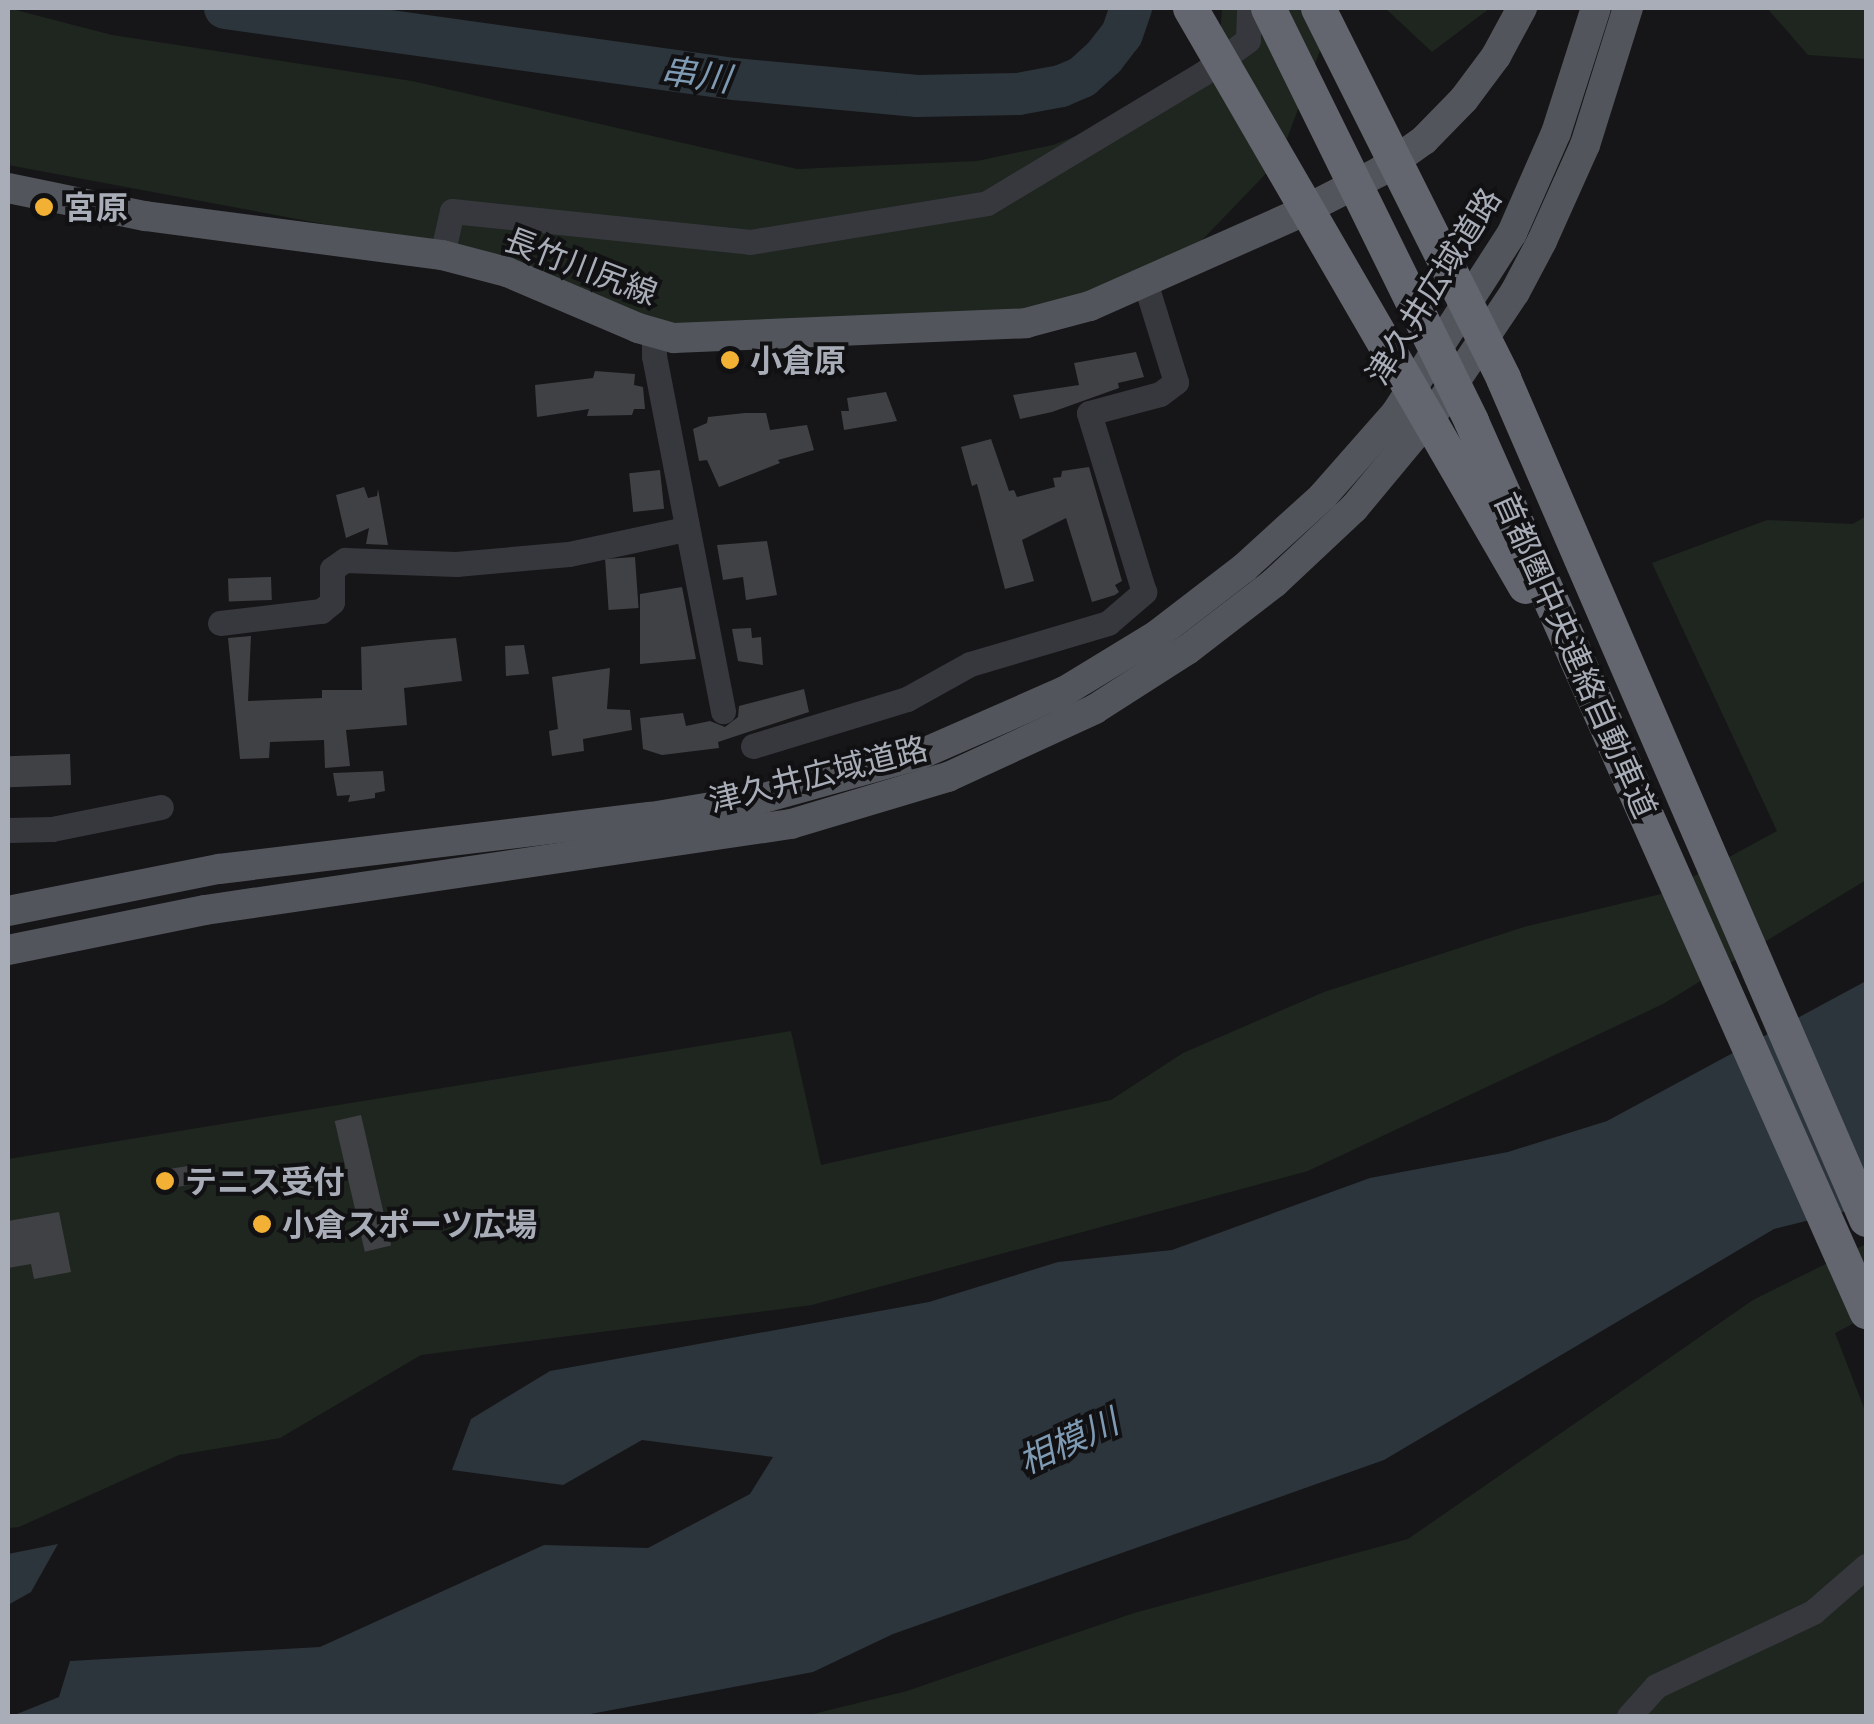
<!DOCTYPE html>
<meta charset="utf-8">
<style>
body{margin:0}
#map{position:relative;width:1874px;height:1724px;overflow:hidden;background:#161618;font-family:Manrope,"Noto Sans JP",sans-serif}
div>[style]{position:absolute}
.green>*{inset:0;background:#1e261f}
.water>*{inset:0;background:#2c353c}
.river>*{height:42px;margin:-21px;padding:0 21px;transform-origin:21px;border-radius:21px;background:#2c353c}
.building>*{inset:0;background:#404145;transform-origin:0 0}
.minor>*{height:25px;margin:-12.5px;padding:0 12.5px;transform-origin:12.5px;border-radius:12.5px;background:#37383d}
.major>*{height:30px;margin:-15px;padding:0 15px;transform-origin:15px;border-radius:15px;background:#53555c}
.highway>*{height:35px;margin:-17.5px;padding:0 17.5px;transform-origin:17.5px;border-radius:17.5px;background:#63666e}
.dots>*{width:28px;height:28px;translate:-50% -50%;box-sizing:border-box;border:5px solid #111113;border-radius:50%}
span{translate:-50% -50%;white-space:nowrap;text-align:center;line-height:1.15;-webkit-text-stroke:8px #111113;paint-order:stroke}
.poi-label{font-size:32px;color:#a8adb8;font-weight:700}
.left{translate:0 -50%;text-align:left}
.street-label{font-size:32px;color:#a8adb8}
.water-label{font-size:35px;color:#7f9bb3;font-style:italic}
.frame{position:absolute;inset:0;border:10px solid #a8adb8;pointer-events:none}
</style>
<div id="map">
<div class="green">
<div style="clip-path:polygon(8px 8px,112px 35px,412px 81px,797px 169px,977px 161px,1053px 145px,1163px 101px,1220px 40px,1222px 8px,1336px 8px,1279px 160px,1180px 263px,1026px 312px,663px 325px,485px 254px,8px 165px)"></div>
<div style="clip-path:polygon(1385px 8px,1490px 8px,1432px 52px)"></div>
<div style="clip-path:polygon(1767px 8px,1866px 8px,1866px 59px,1808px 55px)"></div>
<div style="clip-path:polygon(1866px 516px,1866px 880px,1663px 1004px,1308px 1171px,812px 1305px,421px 1355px,280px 1438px,179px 1455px,19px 1527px,8px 1528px,8px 1159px,791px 1031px,821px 1165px,1111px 1100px,1183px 1053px,1324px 992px,1524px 927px,1661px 894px,1777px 831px,1652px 563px,1767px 520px,1853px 524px)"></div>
<div style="clip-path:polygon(1866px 1244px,1866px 1317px,1835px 1333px,1866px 1413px,1866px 1714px,805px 1716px,907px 1691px,1134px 1613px,1408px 1539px,1753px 1300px)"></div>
</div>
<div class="water">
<div style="clip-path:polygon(1866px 981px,1866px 1206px,1774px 1229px,1384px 1460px,893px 1634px,813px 1672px,580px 1716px,12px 1716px,59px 1697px,70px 1661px,320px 1647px,544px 1545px,648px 1548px,750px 1494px,773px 1457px,642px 1440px,563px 1485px,452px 1470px,471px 1419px,550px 1371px,929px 1302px,1058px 1262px,1172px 1250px,1370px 1178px,1508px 1152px,1607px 1121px)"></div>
<div style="clip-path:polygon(58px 1544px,31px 1592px,8px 1605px,8px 1554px)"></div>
</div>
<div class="river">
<div style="left:225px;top:8px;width:514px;rotate:7.94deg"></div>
<div style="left:734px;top:79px;width:184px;rotate:5.3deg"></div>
<div style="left:917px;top:96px;width:101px;rotate:-1.1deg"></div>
<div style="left:1018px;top:94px;width:44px;rotate:-10.5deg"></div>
<div style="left:1061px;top:86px;width:23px;rotate:-23deg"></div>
<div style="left:1082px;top:77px;width:30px;rotate:-42deg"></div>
<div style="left:1104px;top:57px;width:29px;rotate:-52deg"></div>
<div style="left:1122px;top:34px;width:28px;rotate:-71deg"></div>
</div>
<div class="building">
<div style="clip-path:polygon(1136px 352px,1144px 377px,1118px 383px,1119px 388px,1052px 412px,1020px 419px,1013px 395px,1079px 385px,1074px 363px)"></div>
<div style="clip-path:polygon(595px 371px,635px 374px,634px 385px,643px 387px,645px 409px,634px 409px,632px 415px,587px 416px,589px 409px,537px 417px,535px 385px,593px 378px)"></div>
<div style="clip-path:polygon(886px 392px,897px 421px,844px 430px,841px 411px,849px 411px,847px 398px)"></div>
<div style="clip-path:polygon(745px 413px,766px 413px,770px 430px,807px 425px,814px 450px,778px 460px,780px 463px,719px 487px,707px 460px,699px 461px,693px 429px,707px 423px,708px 417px)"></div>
<div style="clip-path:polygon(991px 439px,1009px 491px,1014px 490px,1017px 497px,1055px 487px,1053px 478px,1061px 477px,1062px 471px,1089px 467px,1122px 581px,1115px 585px,1119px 592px,1115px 595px,1092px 602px,1066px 518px,1022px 540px,1034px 581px,1005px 589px,977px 484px,972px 486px,961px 447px)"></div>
<div style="left:660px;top:470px;width:39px;height:31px;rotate:84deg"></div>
<div style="clip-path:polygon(364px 487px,368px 498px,377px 496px,378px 489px,388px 545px,366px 544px,369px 528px,346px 538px,336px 495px)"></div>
<div style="clip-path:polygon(767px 541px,777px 595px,746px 600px,743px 577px,723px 580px,717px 545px)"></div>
<div style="left:635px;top:557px;width:51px;height:30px;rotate:86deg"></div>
<div style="left:271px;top:577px;width:23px;height:43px;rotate:88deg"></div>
<div style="clip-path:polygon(682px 587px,696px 659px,640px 664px,640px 594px)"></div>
<div style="clip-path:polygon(751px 628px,752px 638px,761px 637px,763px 665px,738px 661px,732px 629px)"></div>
<div style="clip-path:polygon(251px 636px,248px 701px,322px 698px,322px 690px,362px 690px,361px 647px,429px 640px,456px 638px,462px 681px,404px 688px,407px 725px,346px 730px,350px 766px,325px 768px,324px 740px,270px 742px,269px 758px,240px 759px,228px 638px)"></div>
<div style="clip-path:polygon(524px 645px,529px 674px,506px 676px,505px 646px)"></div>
<div style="clip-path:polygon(610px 668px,607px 709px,630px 710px,632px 730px,583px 739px,584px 751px,552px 756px,549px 731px,558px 729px,552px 677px)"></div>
<div style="clip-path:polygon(804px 689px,809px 712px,718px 742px,719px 748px,662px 755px,643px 749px,640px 718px,683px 713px,686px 726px,710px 721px,725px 727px,738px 717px,739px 706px)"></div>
<div style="left:70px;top:754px;width:31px;height:62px;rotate:88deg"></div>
<div style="clip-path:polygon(383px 771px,385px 791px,375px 793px,375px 798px,348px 802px,350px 795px,337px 796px,333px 773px)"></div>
<div style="left:361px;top:1115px;width:134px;height:27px;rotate:77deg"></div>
<div style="left:188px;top:1166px;width:19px;height:31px;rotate:81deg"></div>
<div style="clip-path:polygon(59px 1212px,71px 1272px,34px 1279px,31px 1264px,8px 1268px,8px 1221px)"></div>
</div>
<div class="minor">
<div style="left:442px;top:255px;width:45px;rotate:-77.2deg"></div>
<div style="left:452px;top:211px;width:300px;rotate:5.9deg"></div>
<div style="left:750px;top:242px;width:240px;rotate:-9.3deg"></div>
<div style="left:987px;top:203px;width:251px;rotate:-31deg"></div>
<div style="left:1202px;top:74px;width:57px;rotate:-36.5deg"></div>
<div style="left:1248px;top:40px;width:32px;rotate:-88deg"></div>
<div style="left:654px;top:333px;width:23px;rotate:90deg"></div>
<div style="left:654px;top:356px;width:362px;rotate:79deg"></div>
<div style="left:220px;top:623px;width:102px;rotate:-6.8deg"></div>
<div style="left:321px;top:611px;width:14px;rotate:-39deg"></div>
<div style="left:332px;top:602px;width:33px;rotate:-90deg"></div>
<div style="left:332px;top:569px;width:16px;rotate:-35deg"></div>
<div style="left:345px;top:560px;width:111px;rotate:2.1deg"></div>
<div style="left:456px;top:564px;width:113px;rotate:-5.1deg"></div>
<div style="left:569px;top:554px;width:120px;rotate:-12.1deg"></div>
<div style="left:753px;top:746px;width:161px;rotate:-17deg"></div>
<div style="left:907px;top:699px;width:72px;rotate:-29.1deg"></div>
<div style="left:970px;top:664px;width:144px;rotate:-16.5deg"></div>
<div style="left:1108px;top:623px;width:48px;rotate:-40.7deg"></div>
<div style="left:1144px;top:592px;width:187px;rotate:-107.1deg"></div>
<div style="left:1089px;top:413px;width:73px;rotate:-15deg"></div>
<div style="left:1160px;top:394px;width:20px;rotate:-37deg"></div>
<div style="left:1176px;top:382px;width:105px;rotate:-107.2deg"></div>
<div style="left:8px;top:830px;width:44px;rotate:-1.3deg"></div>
<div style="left:52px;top:829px;width:111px;rotate:-11.4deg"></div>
<div style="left:1629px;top:1716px;width:40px;rotate:-48deg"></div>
<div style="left:1656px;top:1686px;width:174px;rotate:-25.2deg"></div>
<div style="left:1813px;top:1612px;width:70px;rotate:-41deg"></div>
</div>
<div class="major">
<div style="left:8px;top:188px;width:140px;rotate:11.6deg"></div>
<div style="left:145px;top:216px;width:300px;rotate:7.5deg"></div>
<div style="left:442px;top:255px;width:67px;rotate:14.7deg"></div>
<div style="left:507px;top:272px;width:142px;rotate:23.1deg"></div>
<div style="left:638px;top:328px;width:37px;rotate:16deg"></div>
<div style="left:674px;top:338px;width:352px;rotate:-2.4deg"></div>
<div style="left:1026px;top:323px;width:66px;rotate:-14.9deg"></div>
<div style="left:1090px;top:306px;width:222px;rotate:-23.9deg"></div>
<div style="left:1293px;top:216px;width:97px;rotate:-27.1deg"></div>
<div style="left:1379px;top:172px;width:55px;rotate:-35.4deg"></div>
<div style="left:1424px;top:140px;width:57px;rotate:-45.7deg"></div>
<div style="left:1464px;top:99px;width:54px;rotate:-53.3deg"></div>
<div style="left:1496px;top:56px;width:55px;rotate:-61.6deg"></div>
<div style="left:8px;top:911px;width:215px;rotate:-11.3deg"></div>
<div style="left:219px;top:869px;width:435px;rotate:-6.9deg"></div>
<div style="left:651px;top:817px;width:110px;rotate:-9.4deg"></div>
<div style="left:760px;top:799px;width:165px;rotate:-15.5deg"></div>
<div style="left:919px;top:755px;width:159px;rotate:-23.7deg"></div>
<div style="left:1065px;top:691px;width:108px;rotate:-31.3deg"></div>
<div style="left:1157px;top:635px;width:110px;rotate:-37.6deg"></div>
<div style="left:1244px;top:568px;width:107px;rotate:-42.3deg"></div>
<div style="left:1323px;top:496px;width:111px;rotate:-48.7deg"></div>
<div style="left:1396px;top:413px;width:214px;rotate:-57.2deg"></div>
<div style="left:1512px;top:233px;width:109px;rotate:-66.3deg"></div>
<div style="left:1556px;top:133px;width:131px;rotate:-72.3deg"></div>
<div style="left:8px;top:950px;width:201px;rotate:-11.5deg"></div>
<div style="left:205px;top:910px;width:592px;rotate:-8.35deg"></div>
<div style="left:791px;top:824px;width:164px;rotate:-16.7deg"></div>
<div style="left:948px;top:777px;width:162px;rotate:-24.8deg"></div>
<div style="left:1095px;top:709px;width:109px;rotate:-32.7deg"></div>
<div style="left:1187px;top:650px;width:110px;rotate:-37.6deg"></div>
<div style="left:1274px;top:583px;width:110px;rotate:-43.2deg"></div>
<div style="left:1354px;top:508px;width:131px;rotate:-50.3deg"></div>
<div style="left:1438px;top:407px;width:138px;rotate:-56.2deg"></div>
<div style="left:1515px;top:292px;width:58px;rotate:-62.1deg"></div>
<div style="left:1542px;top:241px;width:105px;rotate:-65.9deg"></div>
<div style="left:1585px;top:145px;width:144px;rotate:-72.6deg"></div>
</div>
<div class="highway">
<div style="left:1190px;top:8px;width:668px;rotate:59.9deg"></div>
<div style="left:1268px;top:8px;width:460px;rotate:63.8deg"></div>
<div style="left:1471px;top:421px;width:974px;rotate:66.07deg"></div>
<div style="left:1318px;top:8px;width:414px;rotate:63.4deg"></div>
<div style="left:1503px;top:378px;width:916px;rotate:66.65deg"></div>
</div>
<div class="dots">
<div style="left:44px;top:207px;background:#f2b134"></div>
<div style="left:730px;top:360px;background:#f2b134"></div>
<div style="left:165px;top:1181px;background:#f2b134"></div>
<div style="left:262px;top:1224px;background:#f2b134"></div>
</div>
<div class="poi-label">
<span class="left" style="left:64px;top:207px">宮原</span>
<span class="left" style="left:750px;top:360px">小倉原</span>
<span class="left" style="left:185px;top:1181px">テニス受付</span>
<span class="left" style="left:282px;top:1224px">小倉スポーツ広場</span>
</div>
<div class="street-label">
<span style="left:581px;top:266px;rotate:21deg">長竹川尻線</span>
<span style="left:1433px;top:286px;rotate:-58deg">津久井広域道路</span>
<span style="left:1576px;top:655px;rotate:66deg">首都圏中央連絡自動車道</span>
<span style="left:818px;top:774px;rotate:-14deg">津久井広域道路</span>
</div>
<div class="water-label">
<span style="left:696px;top:74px;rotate:8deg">串川</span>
<span style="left:1068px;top:1441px;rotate:-25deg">相模川</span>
</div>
<div class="frame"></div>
</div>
